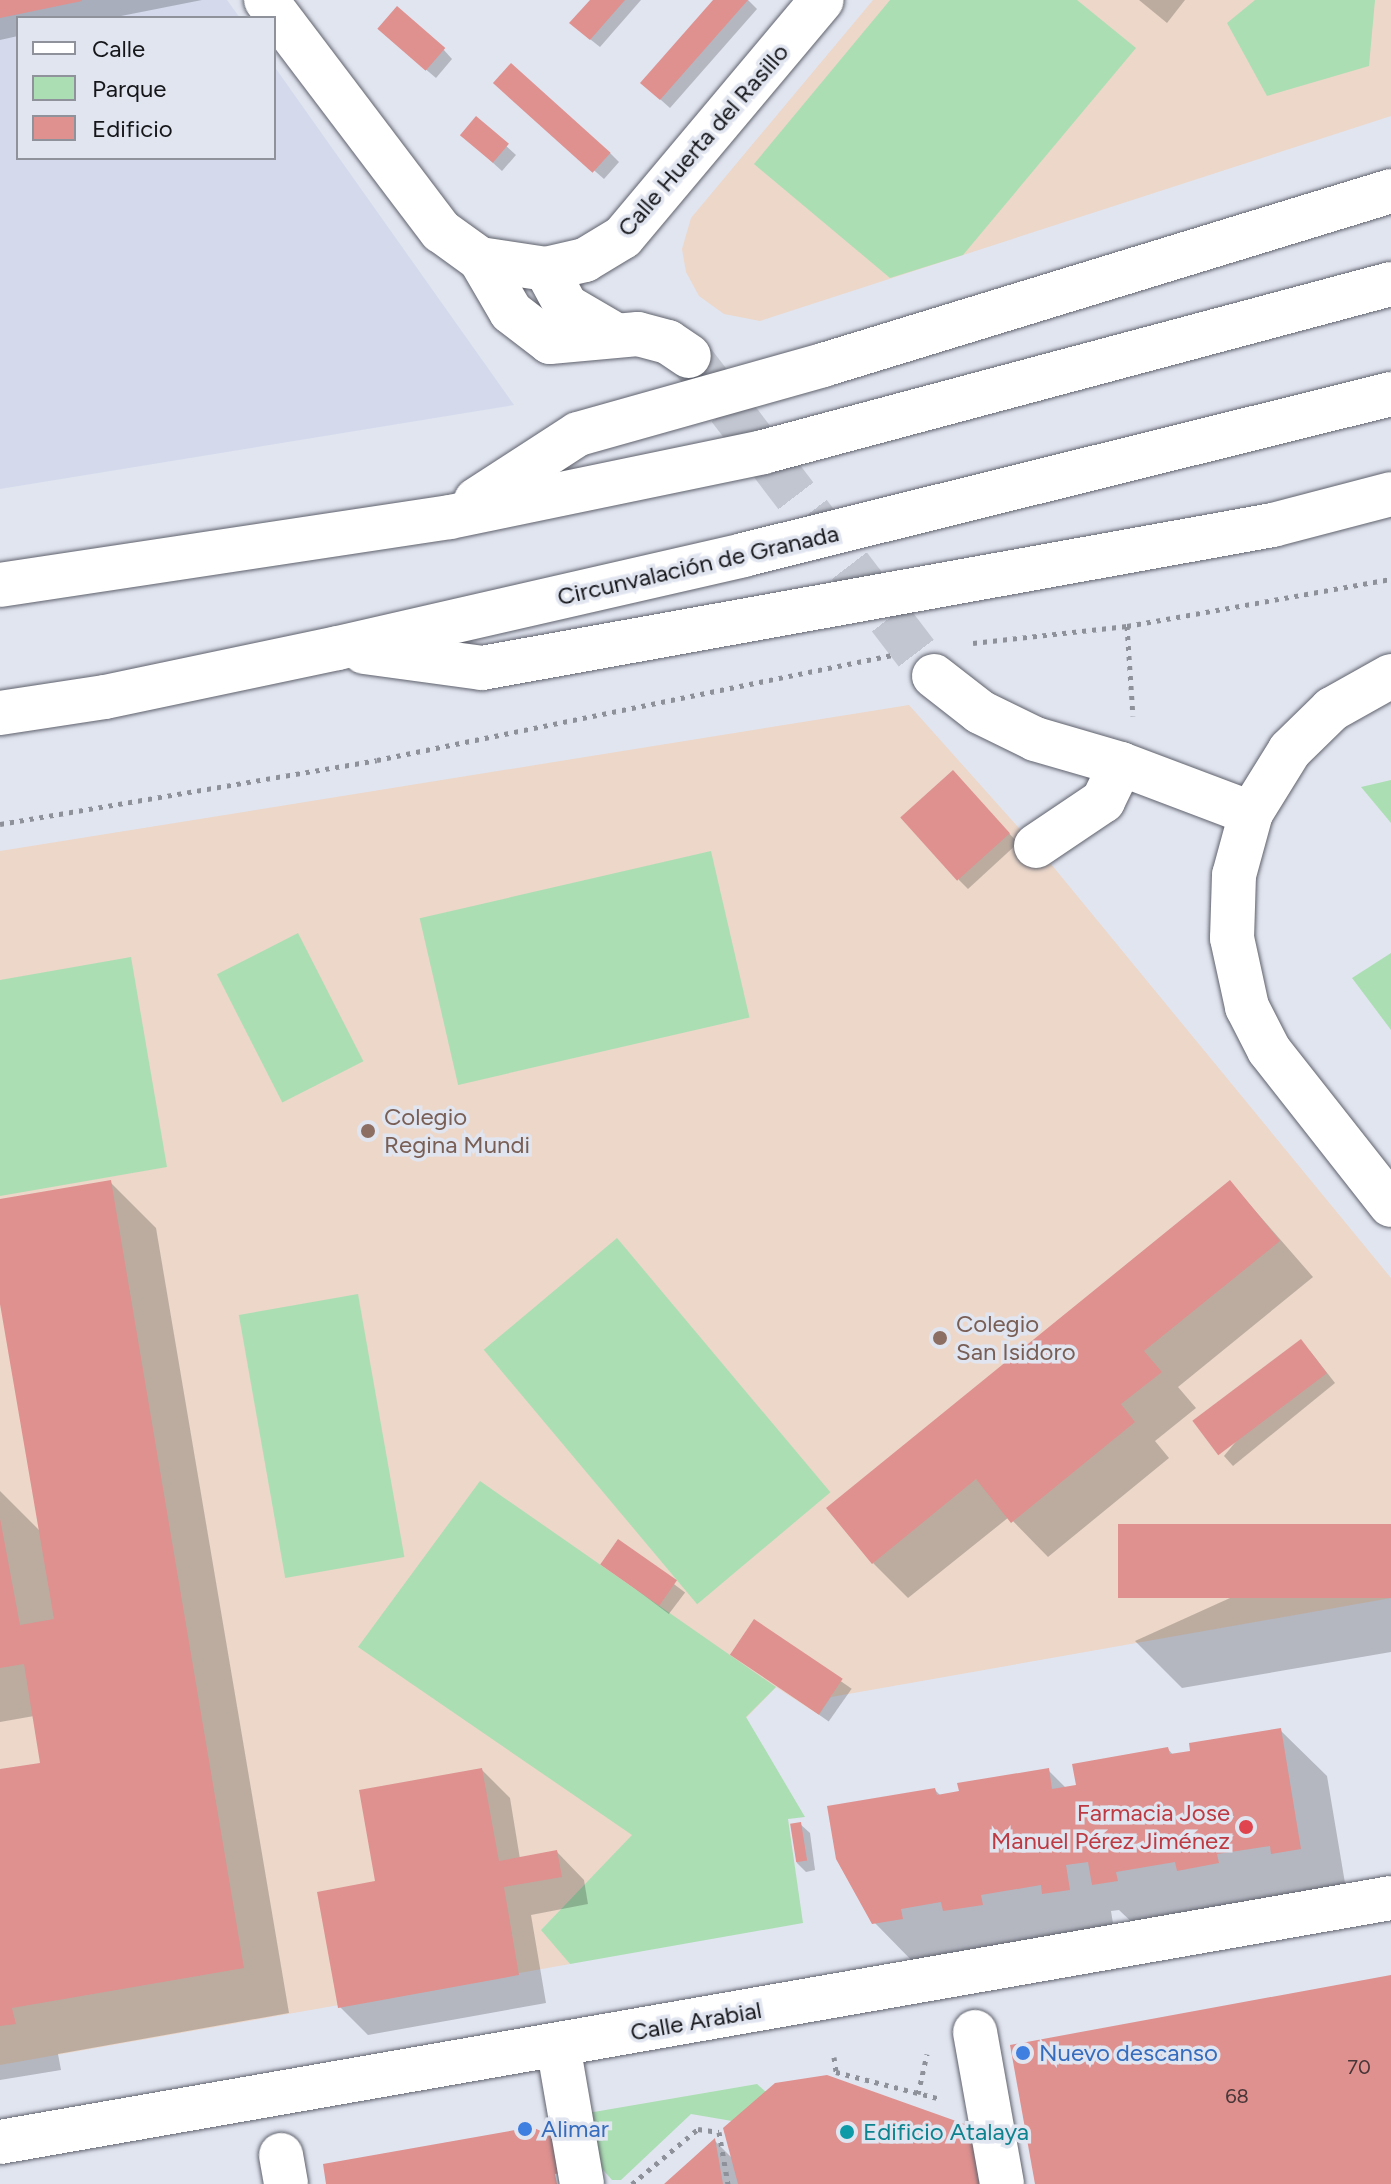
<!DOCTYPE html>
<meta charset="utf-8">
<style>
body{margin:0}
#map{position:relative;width:1391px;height:2184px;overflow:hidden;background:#e1e5f0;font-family:Figtree,sans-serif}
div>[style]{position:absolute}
.built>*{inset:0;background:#d4daec}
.education>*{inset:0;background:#ecd7c9}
.green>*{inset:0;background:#acdeb3;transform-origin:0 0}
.shadow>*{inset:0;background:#0003;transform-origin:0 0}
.building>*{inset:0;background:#de918f;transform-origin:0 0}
.minor-tunnel>*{height:44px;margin-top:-22px;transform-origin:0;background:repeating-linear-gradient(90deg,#c2c6d0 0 44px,transparent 0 66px)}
.path>*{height:5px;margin-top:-2.5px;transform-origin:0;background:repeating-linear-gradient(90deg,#8e9199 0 4px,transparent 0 10px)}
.roads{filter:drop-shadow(0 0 2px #5f626c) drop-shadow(0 0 2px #5f626c)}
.minor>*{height:44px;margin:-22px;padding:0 22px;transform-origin:22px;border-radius:22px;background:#fff}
.major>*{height:44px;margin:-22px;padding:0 22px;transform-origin:22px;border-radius:22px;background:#fff}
.highway>*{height:44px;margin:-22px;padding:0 22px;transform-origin:22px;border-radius:22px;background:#fff}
.dots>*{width:22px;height:22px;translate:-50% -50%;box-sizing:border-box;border:4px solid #e1e5f0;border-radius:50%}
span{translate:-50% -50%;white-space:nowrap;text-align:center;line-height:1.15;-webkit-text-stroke:7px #e1e5f0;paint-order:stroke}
.number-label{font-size:20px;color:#473537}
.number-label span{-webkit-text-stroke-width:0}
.street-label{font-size:24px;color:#15161a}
.education-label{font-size:24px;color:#785e54}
.left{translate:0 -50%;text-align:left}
.health-label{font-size:24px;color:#be3a42}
.right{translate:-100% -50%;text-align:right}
.shop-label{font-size:24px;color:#366cbe}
.culture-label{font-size:24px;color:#0d838f}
.legend{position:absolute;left:16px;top:16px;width:260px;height:144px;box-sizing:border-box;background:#e1e5f0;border:2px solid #8f929a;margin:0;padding:10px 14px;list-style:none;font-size:24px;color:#15161a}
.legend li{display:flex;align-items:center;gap:16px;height:40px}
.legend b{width:40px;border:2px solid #8f929a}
</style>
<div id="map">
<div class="built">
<div style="clip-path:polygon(0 0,227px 0,240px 18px,18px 18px,18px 158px,274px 158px,274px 66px,514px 405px,0 489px)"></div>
</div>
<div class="education">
<div style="clip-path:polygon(873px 0,1391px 0,1391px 116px,760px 321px,724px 314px,699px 296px,686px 272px,682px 249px,691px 218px)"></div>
<div style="clip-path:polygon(909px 705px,1051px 864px,1391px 1278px,1391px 1598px,831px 1697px,819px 1715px,776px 1687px,542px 1929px,570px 1964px,0 2065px,0 851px)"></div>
</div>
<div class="green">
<div style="clip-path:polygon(890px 0,1077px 0,1136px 48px,963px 255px,890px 278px,754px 164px)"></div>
<div style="clip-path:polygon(1255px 0,1375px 0,1369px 66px,1267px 96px,1227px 23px)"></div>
<div style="clip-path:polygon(1391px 780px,1391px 823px,1361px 787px)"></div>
<div style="left:711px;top:851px;width:171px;height:299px;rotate:77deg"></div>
<div style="left:298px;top:933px;width:144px;height:91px;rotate:63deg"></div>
<div style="clip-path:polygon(1391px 953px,1391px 1030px,1352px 978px)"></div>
<div style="clip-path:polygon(131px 957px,167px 1167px,0 1196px,0 980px)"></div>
<div style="left:617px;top:1238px;width:332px;height:174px;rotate:50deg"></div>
<div style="left:358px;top:1294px;width:267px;height:121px;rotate:80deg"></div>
<div style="clip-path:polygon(480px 1481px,776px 1687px,746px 1717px,805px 1817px,788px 1819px,803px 1923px,570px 1964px,541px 1930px,632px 1835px,358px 1647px)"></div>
<div style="clip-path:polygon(757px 2084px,766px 2092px,732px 2121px,691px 2114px,621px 2180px,612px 2180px,590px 2155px,582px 2114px)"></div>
</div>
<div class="shadow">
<div style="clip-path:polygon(0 0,202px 0,111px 18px,18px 18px,18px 36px,0 40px)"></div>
<div style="clip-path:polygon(592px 0,641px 0,600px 47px,581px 32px)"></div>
<div style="clip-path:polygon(716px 0,748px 0,757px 9px,670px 108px,652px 92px)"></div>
<div style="clip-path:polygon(1139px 0,1185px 0,1167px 23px)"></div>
<div style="clip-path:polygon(389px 38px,443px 49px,452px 59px,436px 78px)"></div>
<div style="clip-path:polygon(505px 92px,610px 153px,619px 162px,604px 179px)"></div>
<div style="clip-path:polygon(476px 119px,516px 155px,502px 171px,472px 144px)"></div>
<div style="clip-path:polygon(962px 782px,1018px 843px,968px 889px,959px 880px)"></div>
<div style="clip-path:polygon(110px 1182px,156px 1228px,289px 2013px,58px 2054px,61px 2070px,0 2080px,0 1771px,43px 1764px,34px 1716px,0 1722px,0 1491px,41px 1532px,0 1292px,0 1201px)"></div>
<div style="clip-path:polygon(1230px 1182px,1313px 1277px,1178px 1387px,1196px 1408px,1155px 1441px,1169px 1458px,1048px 1557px,1009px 1517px,908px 1598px,873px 1563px)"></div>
<div style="clip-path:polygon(1310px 1351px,1335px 1383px,1233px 1466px,1224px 1456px)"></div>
<div style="clip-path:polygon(1391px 1525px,1391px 1652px,1182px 1688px,1135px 1641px)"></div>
<div style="left:618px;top:1542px;width:84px;height:27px;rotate:37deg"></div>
<div style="left:755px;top:1621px;width:118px;height:40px;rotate:35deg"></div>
<div style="clip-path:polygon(1280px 1730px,1327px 1776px,1347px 1895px,1140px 1930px,1119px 1910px,1111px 1911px,1115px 1936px,920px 1969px,874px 1922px,935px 1790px,941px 1796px,1048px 1770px,1067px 1789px,1168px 1749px,1174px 1756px)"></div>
<div style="clip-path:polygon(482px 1770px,510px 1798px,520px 1859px,557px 1852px,584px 1880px,588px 1904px,531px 1915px,546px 2003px,368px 2035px,340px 2007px,378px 1882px)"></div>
<div style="clip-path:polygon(800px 1824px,810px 1833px,815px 1870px,806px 1872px,797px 1863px)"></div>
<div style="clip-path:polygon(968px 2128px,1024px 2184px,666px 2184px,715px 2141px,736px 2162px)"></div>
</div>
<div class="building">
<div style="clip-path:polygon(0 0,82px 0,82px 1px,0 18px)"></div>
<div style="clip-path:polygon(590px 0,625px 0,590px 40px,569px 23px)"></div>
<div style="clip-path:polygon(713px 0,748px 0,660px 100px,640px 83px)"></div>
<div style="left:397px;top:6px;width:64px;height:30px;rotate:41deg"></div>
<div style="left:511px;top:63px;width:134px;height:27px;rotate:42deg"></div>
<div style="left:476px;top:116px;width:43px;height:25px;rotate:40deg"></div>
<div style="left:953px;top:770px;width:85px;height:71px;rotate:48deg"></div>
<div style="clip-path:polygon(111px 1180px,244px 1968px,12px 2008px,16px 2024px,0 2026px,0 1769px,40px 1763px,24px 1664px,0 1668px,0 1518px,20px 1625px,54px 1619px,0 1304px,0 1199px)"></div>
<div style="clip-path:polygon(1230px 1180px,1280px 1241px,1144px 1351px,1162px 1372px,1121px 1404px,1135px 1422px,1011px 1523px,976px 1479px,872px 1564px,826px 1508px)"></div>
<div style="left:1301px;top:1339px;width:43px;height:136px;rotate:53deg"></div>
<div style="left:1391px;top:1524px;width:74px;height:273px;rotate:90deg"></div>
<div style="left:618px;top:1539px;width:72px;height:31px;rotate:35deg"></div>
<div style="left:754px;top:1619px;width:107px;height:43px;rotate:34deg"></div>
<div style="clip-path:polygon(1281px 1728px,1301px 1849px,1271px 1854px,1270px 1846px,1217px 1854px,1219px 1863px,1177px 1871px,1175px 1862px,1116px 1872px,1118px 1881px,1092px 1885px,1088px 1862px,1066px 1865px,1070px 1890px,1042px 1894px,1041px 1885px,981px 1895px,983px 1905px,943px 1911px,941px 1902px,901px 1909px,903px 1919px,872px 1924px,836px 1859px,827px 1806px,935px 1788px,937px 1795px,959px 1791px,957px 1783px,1049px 1768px,1052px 1789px,1076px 1785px,1072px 1764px,1168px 1747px,1170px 1754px,1190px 1751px,1189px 1743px)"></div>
<div style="clip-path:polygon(482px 1768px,499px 1861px,557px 1850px,562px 1877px,504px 1887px,519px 1975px,338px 2008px,317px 1892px,375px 1881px,359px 1790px)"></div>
<div style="left:801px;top:1822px;width:39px;height:11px;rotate:81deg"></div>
<div style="clip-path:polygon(1391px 1975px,1391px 2184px,1035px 2184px,1010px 2045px)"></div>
<div style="clip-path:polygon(827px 2075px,970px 2126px,979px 2184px,738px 2184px,723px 2128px,775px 2083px)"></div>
<div style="clip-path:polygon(532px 2127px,556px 2138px,563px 2173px,555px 2174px,557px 2184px,326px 2184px,323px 2164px)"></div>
<div style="clip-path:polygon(715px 2138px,723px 2184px,664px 2184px,693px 2158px)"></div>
</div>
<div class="minor-tunnel">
<div style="left:689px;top:356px;width:403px;rotate:52.6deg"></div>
</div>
<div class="path">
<div style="left:1127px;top:626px;width:90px;rotate:86.2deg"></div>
<div style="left:973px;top:643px;width:155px;rotate:-6.3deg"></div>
<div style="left:1127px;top:626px;width:268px;rotate:-10.1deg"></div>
<div style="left:0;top:824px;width:382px;rotate:-9.6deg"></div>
<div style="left:377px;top:760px;width:526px;rotate:-11.52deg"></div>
<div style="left:834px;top:2057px;width:15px;rotate:82deg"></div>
<div style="left:836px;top:2072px;width:108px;rotate:14.4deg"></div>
<div style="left:918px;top:2094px;width:41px;rotate:-77.3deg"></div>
<div style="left:632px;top:2184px;width:86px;rotate:-39.8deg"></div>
<div style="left:698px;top:2129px;width:21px;rotate:8deg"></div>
<div style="left:719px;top:2132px;width:53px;rotate:80.2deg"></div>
</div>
<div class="roads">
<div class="minor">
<div style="left:266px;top:0;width:290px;rotate:52.9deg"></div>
<div style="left:441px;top:231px;width:48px;rotate:35.7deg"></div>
<div style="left:480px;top:259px;width:67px;rotate:8.6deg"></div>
<div style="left:546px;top:269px;width:40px;rotate:-13deg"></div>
<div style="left:585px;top:260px;width:44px;rotate:-31.2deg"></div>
<div style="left:623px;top:237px;width:309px;rotate:-50deg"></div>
<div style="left:480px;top:259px;width:61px;rotate:59.7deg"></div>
<div style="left:511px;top:312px;width:49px;rotate:37.6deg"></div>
<div style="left:550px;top:342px;width:88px;rotate:-5.2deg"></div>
<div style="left:638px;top:334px;width:31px;rotate:15deg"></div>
<div style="left:668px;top:342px;width:25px;rotate:34deg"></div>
<div style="left:546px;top:269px;width:42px;rotate:61.6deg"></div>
<div style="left:566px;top:306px;width:56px;rotate:30.3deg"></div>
<div style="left:934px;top:676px;width:58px;rotate:38deg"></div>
<div style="left:980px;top:712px;width:61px;rotate:26.1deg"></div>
<div style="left:1035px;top:739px;width:90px;rotate:16.2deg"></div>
<div style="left:1121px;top:764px;width:139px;rotate:20.7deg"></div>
<div style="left:1036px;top:846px;width:81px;rotate:-33.9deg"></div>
<div style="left:1103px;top:801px;width:41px;rotate:-64.1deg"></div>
<div style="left:975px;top:2032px;width:154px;rotate:79.9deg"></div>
<div style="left:558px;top:2045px;width:141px;rotate:80.2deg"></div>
<div style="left:281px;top:2155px;width:29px;rotate:80deg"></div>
</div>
<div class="major">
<div style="left:1391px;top:676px;width:68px;rotate:150.8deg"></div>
<div style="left:1332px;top:709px;width:59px;rotate:135.7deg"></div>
<div style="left:1290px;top:750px;width:74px;rotate:121.8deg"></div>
<div style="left:1251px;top:813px;width:64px;rotate:105.3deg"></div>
<div style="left:1234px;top:875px;width:63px;rotate:91.8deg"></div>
<div style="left:1232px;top:938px;width:71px;rotate:77.7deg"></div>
<div style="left:1247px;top:1007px;width:48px;rotate:62.9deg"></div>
<div style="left:1269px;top:1050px;width:197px;rotate:51.8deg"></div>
<div style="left:0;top:2142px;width:1412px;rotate:-9.95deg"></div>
</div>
<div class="highway">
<div style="left:476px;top:500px;width:121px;rotate:-32.9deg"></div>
<div style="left:578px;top:434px;width:255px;rotate:-15.7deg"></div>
<div style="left:823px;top:365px;width:594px;rotate:-17.03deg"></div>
<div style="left:0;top:585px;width:455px;rotate:-8.6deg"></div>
<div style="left:450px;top:517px;width:320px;rotate:-11.7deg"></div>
<div style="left:763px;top:452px;width:650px;rotate:-14.98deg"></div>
<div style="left:364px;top:652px;width:119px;rotate:7.7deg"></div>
<div style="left:482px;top:668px;width:804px;rotate:-10.25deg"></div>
<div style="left:1273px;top:525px;width:122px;rotate:-14.7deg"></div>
<div style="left:0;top:713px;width:106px;rotate:-8.7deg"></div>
<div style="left:105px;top:697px;width:238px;rotate:-11.9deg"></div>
<div style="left:338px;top:648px;width:416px;rotate:-12.9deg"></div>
<div style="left:743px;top:555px;width:668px;rotate:-13.95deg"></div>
</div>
</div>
<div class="dots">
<div style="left:368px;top:1131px;background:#8d6e63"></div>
<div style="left:940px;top:1338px;background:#8d6e63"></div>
<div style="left:1246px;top:1827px;background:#e0444e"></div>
<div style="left:1023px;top:2053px;background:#3f7fe0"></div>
<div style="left:525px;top:2129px;background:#3f7fe0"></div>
<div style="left:847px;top:2132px;background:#0f9aa8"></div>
</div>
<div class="number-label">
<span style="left:1359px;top:2067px">70</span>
<span style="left:1237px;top:2096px">68</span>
</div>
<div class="street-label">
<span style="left:703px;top:140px;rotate:-49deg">Calle Huerta del Rasillo</span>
<span style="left:698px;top:565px;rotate:-13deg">Circunvalación de Granada</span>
<span style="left:696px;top:2021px;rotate:-10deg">Calle Arabial</span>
</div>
<div class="education-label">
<span class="left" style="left:384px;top:1131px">Colegio<br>Regina Mundi</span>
<span class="left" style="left:956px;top:1338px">Colegio<br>San Isidoro</span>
</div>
<div class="health-label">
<span class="right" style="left:1230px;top:1827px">Farmacia Jose<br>Manuel Pérez Jiménez</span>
</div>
<div class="shop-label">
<span class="left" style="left:1039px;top:2053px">Nuevo descanso</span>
<span class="left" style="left:541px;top:2129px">Alimar</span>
</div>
<div class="culture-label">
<span class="left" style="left:863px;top:2132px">Edificio Atalaya</span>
</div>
<ul class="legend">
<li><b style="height:10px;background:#fff"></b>Calle</li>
<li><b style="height:22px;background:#acdeb3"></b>Parque</li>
<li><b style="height:22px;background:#de918f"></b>Edificio</li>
</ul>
</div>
